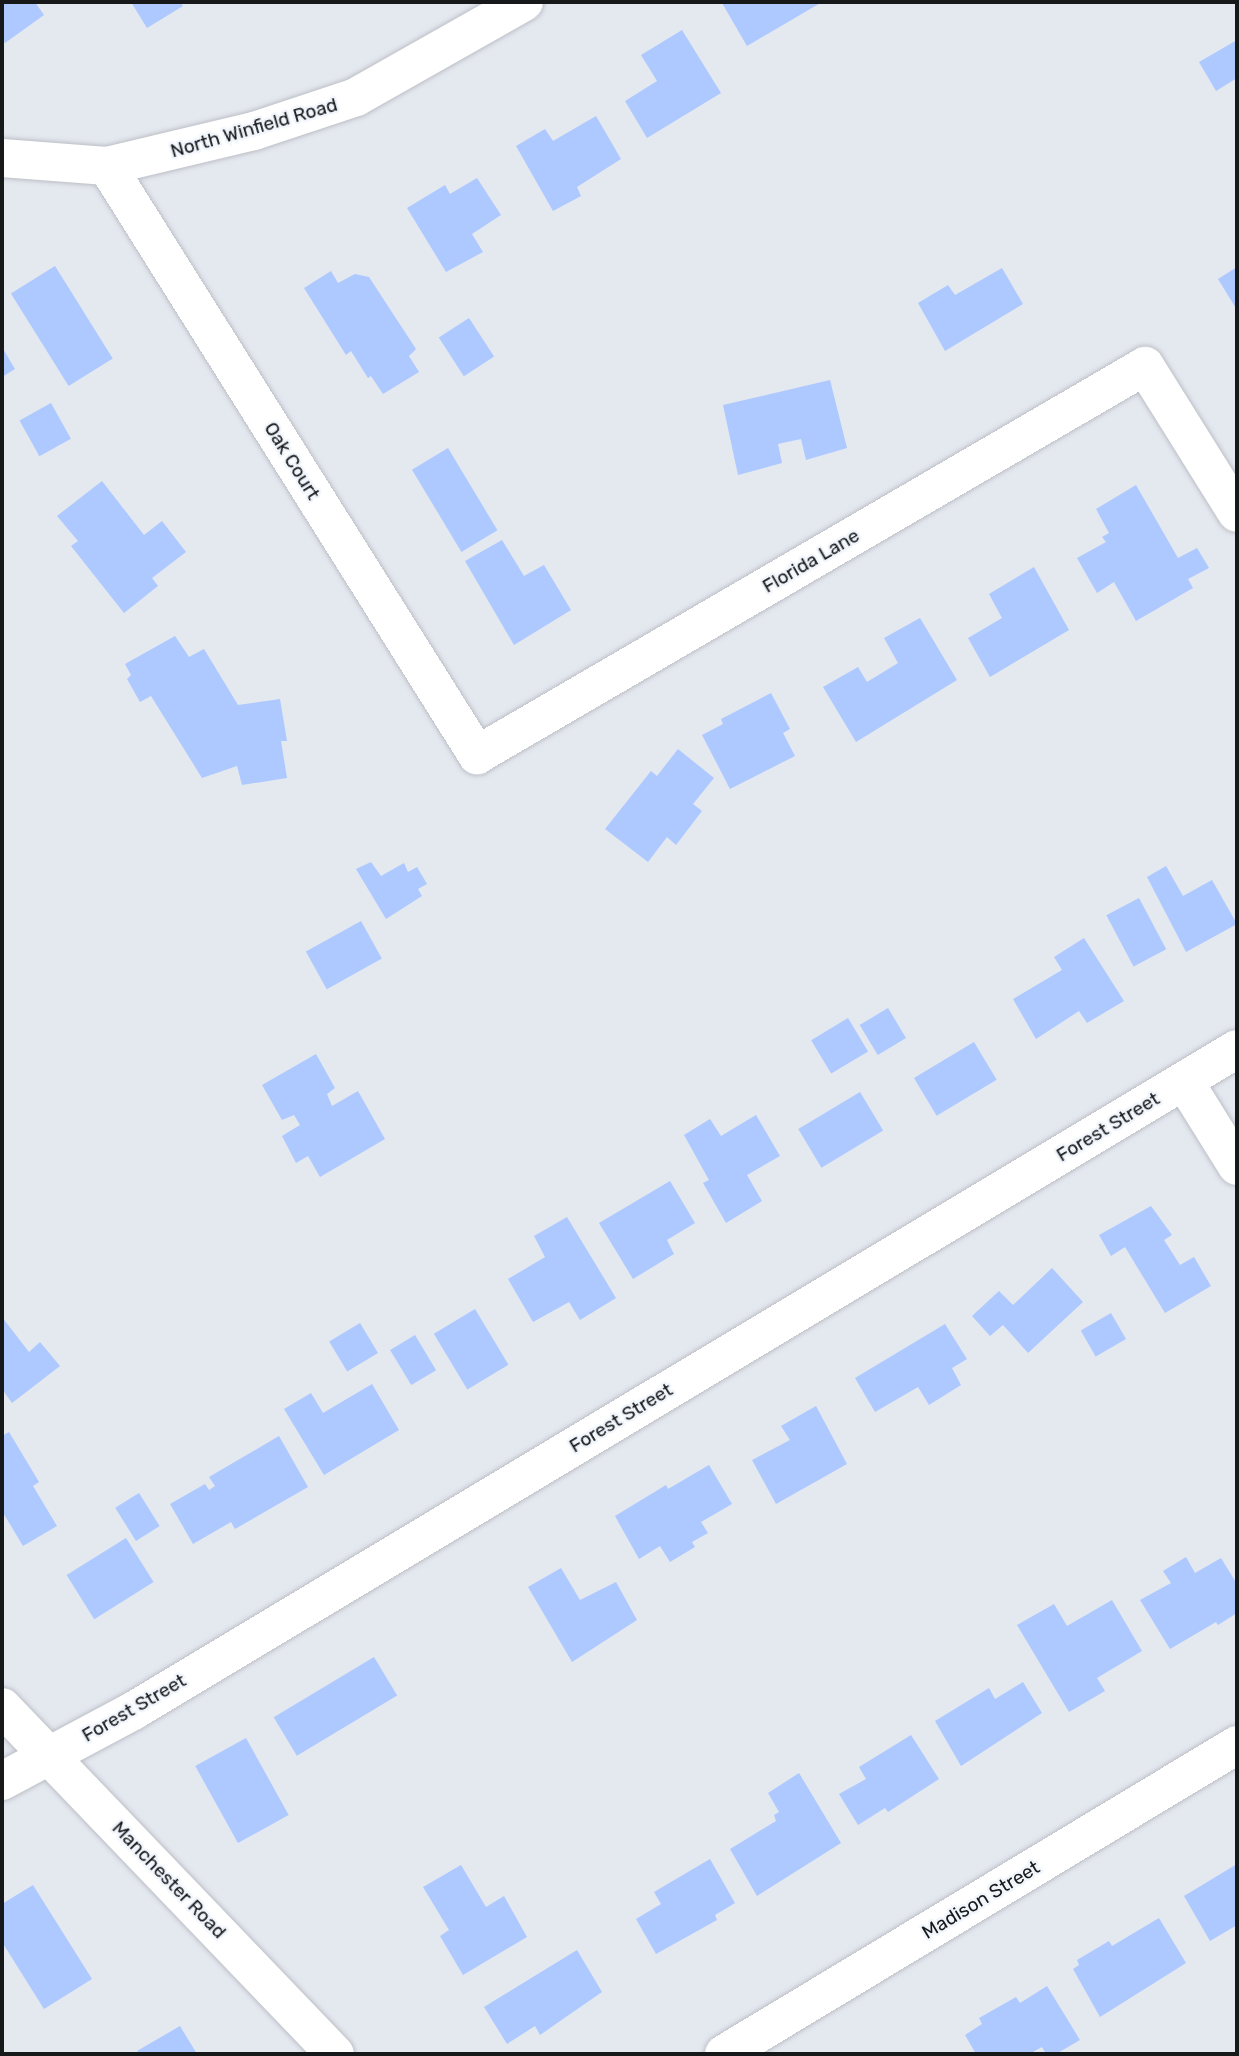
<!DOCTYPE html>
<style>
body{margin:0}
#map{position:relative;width:1239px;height:2056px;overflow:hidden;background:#e4e8ef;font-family:Rubik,sans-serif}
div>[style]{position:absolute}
.building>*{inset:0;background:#adc9ff;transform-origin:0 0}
.roads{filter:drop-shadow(0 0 2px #bcbfc6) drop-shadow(0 0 2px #bcbfc6)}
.minor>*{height:38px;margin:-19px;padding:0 19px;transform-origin:19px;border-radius:19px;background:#fff}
.tertiary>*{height:38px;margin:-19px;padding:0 19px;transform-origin:19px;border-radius:19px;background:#fff}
span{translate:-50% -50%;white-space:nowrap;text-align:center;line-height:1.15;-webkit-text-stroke:5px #f1f5fc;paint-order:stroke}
.street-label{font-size:19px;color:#16181a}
.frame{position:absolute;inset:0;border:4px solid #16181a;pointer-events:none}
</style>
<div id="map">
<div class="building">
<div style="clip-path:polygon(2px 2px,35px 2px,44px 15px,5px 43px,2px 38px)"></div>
<div style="clip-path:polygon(131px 2px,180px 2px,183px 6px,147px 28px)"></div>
<div style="clip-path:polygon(725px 2px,822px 2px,747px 46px,722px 3px)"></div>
<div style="clip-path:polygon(682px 30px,721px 93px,647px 138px,625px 101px,657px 81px,641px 55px)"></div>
<div style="clip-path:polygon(1237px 40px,1237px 78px,1216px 91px,1199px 62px)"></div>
<div style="clip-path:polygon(596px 116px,621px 159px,577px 187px,581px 196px,553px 211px,516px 146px,545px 129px,553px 141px)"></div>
<div style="clip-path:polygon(477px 178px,501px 215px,472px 234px,483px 252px,446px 272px,407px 208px,445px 185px,450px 194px)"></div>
<div style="left:55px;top:266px;width:109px;height:52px;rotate:58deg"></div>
<div style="clip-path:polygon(1237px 267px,1237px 310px,1218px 279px)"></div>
<div style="clip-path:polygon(1002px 268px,1023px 304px,945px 351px,918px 303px,948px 285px,955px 295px)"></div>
<div style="clip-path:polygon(331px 271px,338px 283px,355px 274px,369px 277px,416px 349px,409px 356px,419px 372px,383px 394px,371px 376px,368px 378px,351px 351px,346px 355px,304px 288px)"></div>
<div style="left:469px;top:318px;width:46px;height:36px;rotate:57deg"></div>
<div style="clip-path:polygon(2px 347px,15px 369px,2px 377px)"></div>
<div style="clip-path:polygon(830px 380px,847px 448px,806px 460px,801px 439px,778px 444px,782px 463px,738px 475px,723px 405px)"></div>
<div style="left:51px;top:403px;width:41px;height:36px;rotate:61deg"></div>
<div style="left:448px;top:448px;width:96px;height:42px;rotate:59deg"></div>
<div style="clip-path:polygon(102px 481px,144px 535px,162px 521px,186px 552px,152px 578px,158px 586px,124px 613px,71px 546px,78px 541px,57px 516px)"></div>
<div style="clip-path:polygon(1136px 485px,1178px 558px,1197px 548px,1209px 568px,1188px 579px,1193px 588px,1136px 621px,1114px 582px,1097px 593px,1077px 558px,1106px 542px,1102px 537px,1109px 533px,1096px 509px)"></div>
<div style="clip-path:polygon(502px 540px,524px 576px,544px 565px,571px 610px,514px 645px,465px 561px)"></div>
<div style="clip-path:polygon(1034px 567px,1069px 630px,990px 677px,968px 638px,1002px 618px,989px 594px)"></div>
<div style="clip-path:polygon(920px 618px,957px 680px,856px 742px,823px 687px,858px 667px,867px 682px,898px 663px,884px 638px)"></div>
<div style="clip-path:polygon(175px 636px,189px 657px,204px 649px,238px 705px,280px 699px,287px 741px,281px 741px,287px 778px,242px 785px,237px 766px,202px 778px,151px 696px,140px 702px,127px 679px,131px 675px,125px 664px)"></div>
<div style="clip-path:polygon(771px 693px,790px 729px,783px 733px,795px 756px,730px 789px,702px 735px,723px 724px,721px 719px)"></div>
<div style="clip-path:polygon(678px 749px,714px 778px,693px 804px,702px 811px,676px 845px,667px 837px,648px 862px,605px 829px,651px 771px,657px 776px)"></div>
<div style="clip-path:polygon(371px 862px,381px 876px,404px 863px,408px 872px,417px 867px,427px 884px,418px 889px,422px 896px,386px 919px,356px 869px)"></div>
<div style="clip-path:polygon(1166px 866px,1183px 896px,1212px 880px,1237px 924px,1186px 952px,1147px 877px)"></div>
<div style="left:1139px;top:898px;width:58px;height:37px;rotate:62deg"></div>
<div style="left:361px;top:921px;width:43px;height:63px;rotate:61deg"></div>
<div style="clip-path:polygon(1084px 938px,1124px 1001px,1087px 1023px,1079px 1011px,1036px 1039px,1013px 999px,1062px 970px,1054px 957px)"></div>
<div style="left:888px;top:1008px;width:35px;height:33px;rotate:59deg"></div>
<div style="left:848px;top:1018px;width:39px;height:43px;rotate:59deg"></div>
<div style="left:974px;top:1042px;width:44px;height:70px;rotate:59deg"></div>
<div style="clip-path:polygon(316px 1054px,335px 1088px,327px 1094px,332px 1106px,358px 1091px,385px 1139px,320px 1177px,308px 1156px,296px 1163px,282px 1136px,300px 1125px,294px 1115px,282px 1120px,262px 1085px)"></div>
<div style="left:860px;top:1092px;width:45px;height:72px;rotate:59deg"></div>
<div style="clip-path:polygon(756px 1115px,780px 1156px,747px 1175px,762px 1201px,726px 1223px,703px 1183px,709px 1180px,684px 1135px,710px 1119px,721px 1136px)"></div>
<div style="clip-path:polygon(670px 1181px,695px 1223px,667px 1240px,674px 1254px,633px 1279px,599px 1223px)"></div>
<div style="clip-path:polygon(1151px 1206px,1172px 1235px,1164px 1240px,1180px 1265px,1194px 1257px,1211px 1286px,1165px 1313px,1125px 1247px,1111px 1256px,1099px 1235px)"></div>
<div style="clip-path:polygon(567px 1217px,616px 1298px,580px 1320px,569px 1302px,533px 1322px,508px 1279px,545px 1257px,534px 1236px)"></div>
<div style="clip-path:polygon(1052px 1268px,1083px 1302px,1028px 1353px,1003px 1325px,990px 1336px,972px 1316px,999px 1291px,1013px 1305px)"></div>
<div style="left:475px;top:1309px;width:65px;height:48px;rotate:59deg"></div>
<div style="left:1111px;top:1313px;width:30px;height:35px;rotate:60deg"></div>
<div style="clip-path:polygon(2px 1317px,29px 1352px,40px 1342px,60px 1366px,12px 1403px,2px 1389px)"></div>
<div style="left:360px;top:1323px;width:35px;height:36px;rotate:59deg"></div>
<div style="clip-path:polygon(945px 1324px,967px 1359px,952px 1368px,961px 1385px,929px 1405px,918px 1387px,875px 1412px,855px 1378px)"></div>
<div style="left:415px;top:1335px;width:41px;height:29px;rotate:59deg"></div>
<div style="clip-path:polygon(372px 1384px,399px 1430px,324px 1475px,284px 1409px,311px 1393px,323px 1413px)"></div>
<div style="clip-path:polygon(816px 1406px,847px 1464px,776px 1504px,752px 1460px,790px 1440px,781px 1426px)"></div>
<div style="clip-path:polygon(9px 1432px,39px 1482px,33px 1486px,57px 1526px,23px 1546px,2px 1511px,2px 1436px)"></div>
<div style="clip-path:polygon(279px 1436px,308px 1487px,235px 1529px,231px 1522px,193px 1544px,170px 1504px,205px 1484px,209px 1490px,215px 1486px,209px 1477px)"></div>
<div style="clip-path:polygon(709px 1465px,732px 1504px,701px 1522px,708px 1533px,692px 1542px,695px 1547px,670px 1562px,660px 1546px,639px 1559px,615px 1516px,666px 1485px,668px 1489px)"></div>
<div style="left:139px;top:1493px;width:39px;height:28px;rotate:58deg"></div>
<div style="left:126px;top:1538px;width:52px;height:70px;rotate:58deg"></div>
<div style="clip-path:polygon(1186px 1557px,1195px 1573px,1221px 1558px,1237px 1584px,1237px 1613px,1218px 1625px,1216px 1622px,1170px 1649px,1140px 1600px,1171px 1583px,1163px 1571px)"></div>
<div style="clip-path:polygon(561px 1568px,580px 1600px,616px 1582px,637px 1620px,572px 1662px,528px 1587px)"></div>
<div style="clip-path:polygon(1112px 1600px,1142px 1651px,1097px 1678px,1105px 1691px,1069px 1712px,1017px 1625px,1054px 1604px,1067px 1626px)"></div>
<div style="left:374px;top:1657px;width:45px;height:117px;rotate:59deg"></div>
<div style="clip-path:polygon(1023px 1682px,1042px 1713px,961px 1766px,935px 1721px,989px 1688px,995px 1699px)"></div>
<div style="clip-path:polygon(911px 1735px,939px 1779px,888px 1812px,885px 1808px,858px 1825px,839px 1794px,866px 1779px,859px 1767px)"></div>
<div style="left:246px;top:1738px;width:88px;height:58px;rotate:61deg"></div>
<div style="clip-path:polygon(799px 1773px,841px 1843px,757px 1896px,730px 1849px,776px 1821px,774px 1815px,779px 1812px,768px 1793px)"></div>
<div style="clip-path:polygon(710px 1859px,735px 1903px,715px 1915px,717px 1920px,656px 1954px,636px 1919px,661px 1904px,654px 1892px)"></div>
<div style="clip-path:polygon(1237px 1864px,1237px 1925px,1210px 1941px,1184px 1896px)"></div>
<div style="clip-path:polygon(461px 1865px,486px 1907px,504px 1896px,527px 1937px,463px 1975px,440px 1936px,449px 1930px,423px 1887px)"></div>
<div style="clip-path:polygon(33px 1885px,92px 1979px,44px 2009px,2px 1942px,2px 1904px)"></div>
<div style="clip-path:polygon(1159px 1918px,1186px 1963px,1100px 2017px,1073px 1969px,1079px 1965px,1077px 1960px,1109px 1941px,1112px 1946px)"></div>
<div style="clip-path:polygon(577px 1950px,602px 1992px,540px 2035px,535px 2026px,507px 2044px,484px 2007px)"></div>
<div style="clip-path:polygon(1047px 1986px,1080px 2040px,1056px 2054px,1046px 2054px,1042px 2047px,1029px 2054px,976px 2054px,965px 2035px,982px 2024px,979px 2018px,1016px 1997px,1020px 2003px)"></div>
<div style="clip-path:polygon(180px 2026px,197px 2054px,140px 2054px,137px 2051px)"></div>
</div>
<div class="roads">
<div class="minor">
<div style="left:107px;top:166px;width:696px;rotate:57.86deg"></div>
<div style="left:477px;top:755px;width:773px;rotate:-30.21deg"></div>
<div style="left:1145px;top:366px;width:173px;rotate:58deg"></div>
<div style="left:1184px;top:1081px;width:100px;rotate:58.1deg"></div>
<div style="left:2px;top:1707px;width:481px;rotate:46.2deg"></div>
<div style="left:2px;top:1781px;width:149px;rotate:-28.1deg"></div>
<div style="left:133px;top:1711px;width:1287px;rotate:-30.95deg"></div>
<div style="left:724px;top:2054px;width:599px;rotate:-31.06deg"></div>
</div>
<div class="tertiary">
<div style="left:2px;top:158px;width:105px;rotate:4.4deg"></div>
<div style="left:107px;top:166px;width:151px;rotate:-13.4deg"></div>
<div style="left:254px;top:131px;width:108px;rotate:-18.4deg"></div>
<div style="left:356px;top:97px;width:193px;rotate:-29.5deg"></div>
</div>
</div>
<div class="street-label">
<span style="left:254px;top:128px;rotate:-16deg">North Winfield Road</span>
<span style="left:292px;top:461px;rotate:58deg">Oak Court</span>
<span style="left:811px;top:561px;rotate:-30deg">Florida Lane</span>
<span style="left:1108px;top:1127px;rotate:-31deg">Forest Street</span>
<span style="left:621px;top:1418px;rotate:-31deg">Forest Street</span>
<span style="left:134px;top:1708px;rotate:-30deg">Forest Street</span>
<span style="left:169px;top:1880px;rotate:46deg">Manchester Road</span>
<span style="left:981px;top:1900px;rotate:-31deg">Madison Street</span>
</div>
<div class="frame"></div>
</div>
